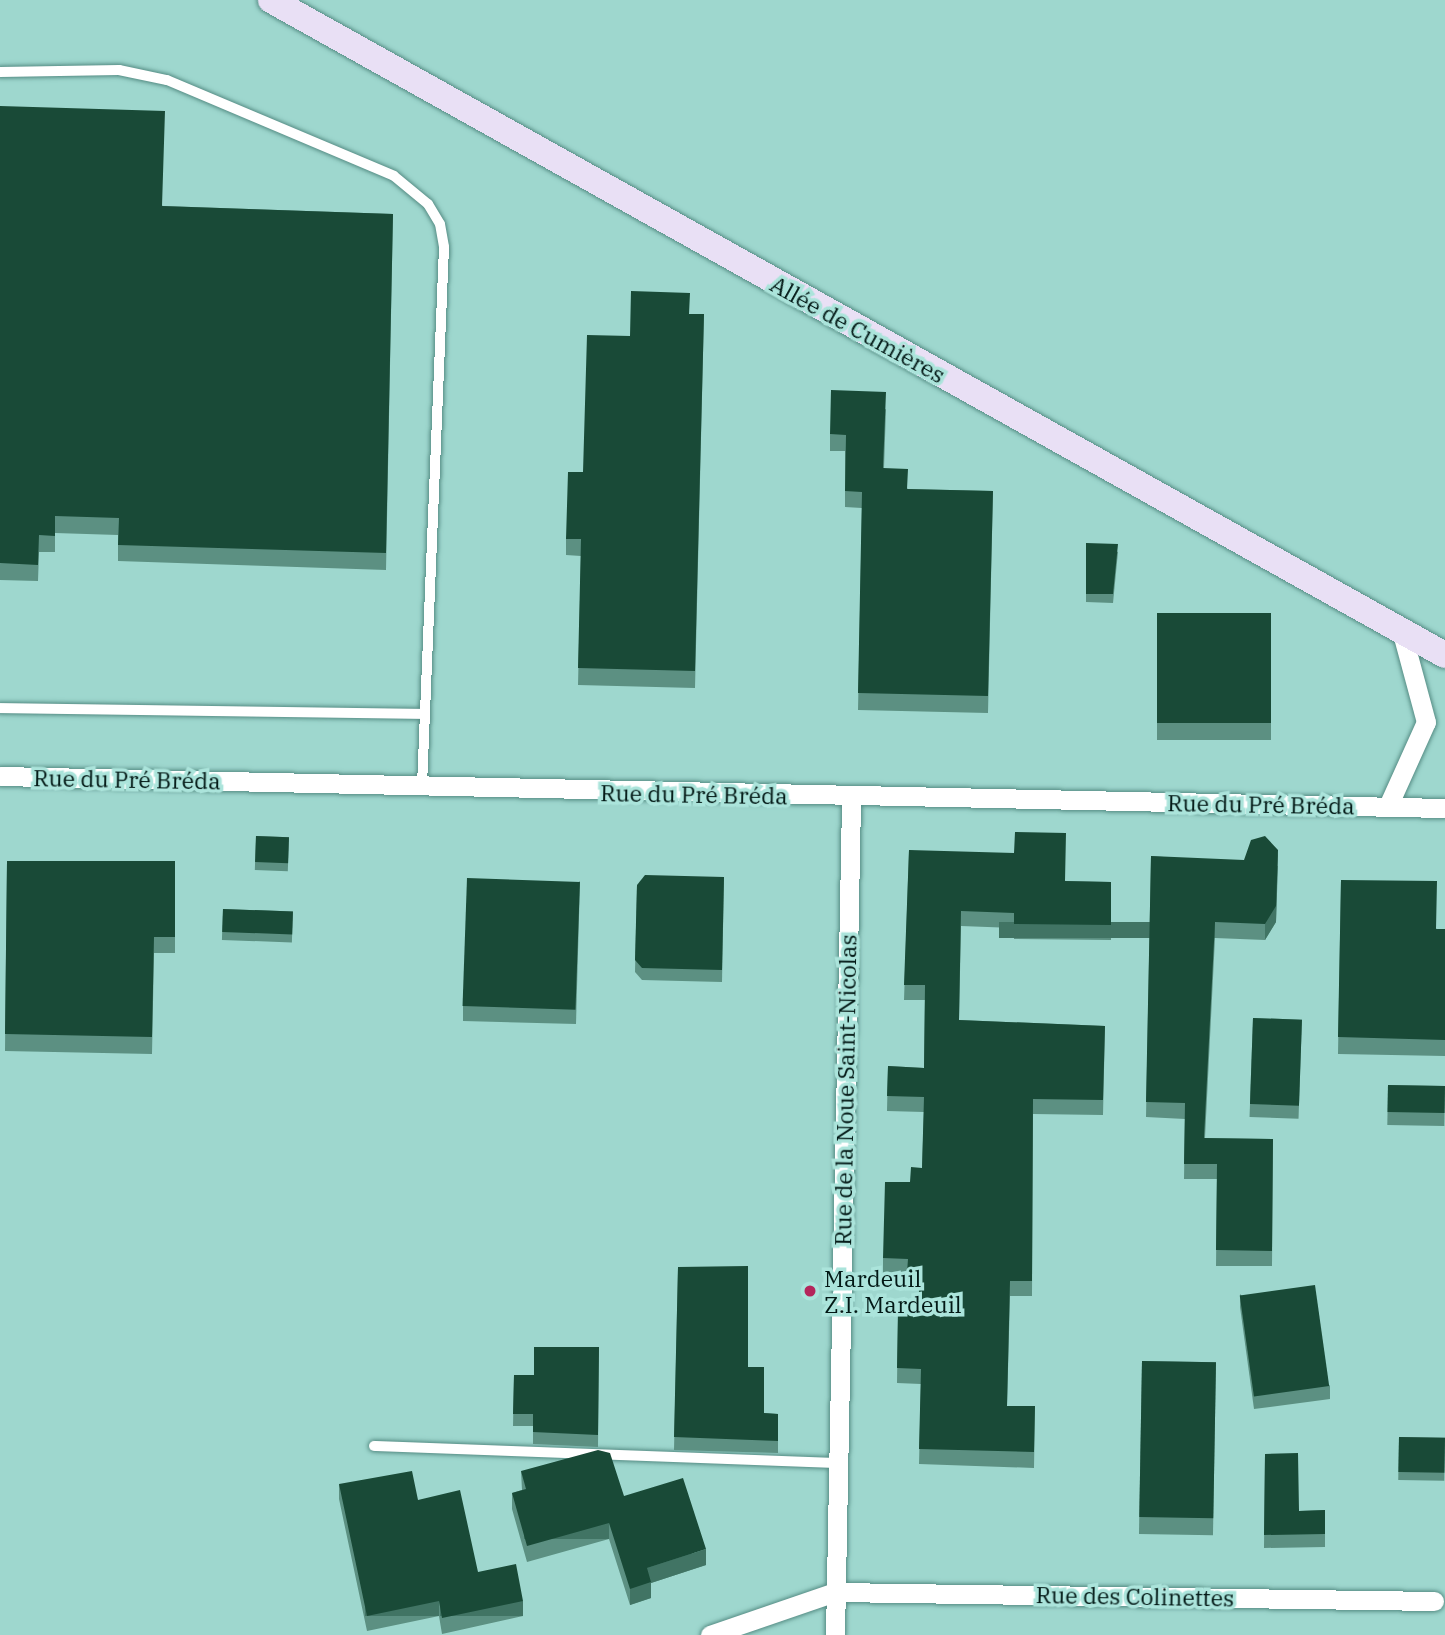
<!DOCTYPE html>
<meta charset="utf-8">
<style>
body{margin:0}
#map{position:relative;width:1445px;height:1635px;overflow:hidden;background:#9ed7ce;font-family:"IBM Plex Serif",serif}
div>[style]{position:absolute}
.roads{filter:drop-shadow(0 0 2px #558c84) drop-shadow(0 0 2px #558c84)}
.service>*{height:10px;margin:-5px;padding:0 5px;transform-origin:5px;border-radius:5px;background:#fff}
.minor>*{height:19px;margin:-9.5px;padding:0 9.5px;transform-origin:9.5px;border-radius:9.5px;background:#fff}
.secondary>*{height:26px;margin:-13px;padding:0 13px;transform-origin:13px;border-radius:13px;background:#e9e0f5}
.wall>*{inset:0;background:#5c9082;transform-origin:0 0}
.shaded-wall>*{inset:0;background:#417464;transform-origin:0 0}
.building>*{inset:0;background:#194a37;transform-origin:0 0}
.dots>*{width:19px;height:19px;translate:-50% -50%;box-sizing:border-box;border:4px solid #abe4db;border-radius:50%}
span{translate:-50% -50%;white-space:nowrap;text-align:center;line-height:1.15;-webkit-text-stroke:7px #abe4db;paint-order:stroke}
.street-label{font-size:23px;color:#021815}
.poi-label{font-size:23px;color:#021815}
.left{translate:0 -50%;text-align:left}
</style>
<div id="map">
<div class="roads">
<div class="service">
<div style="left:0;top:72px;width:119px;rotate:-1deg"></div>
<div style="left:119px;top:70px;width:49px;rotate:11.8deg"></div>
<div style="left:167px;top:80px;width:246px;rotate:22.9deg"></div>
<div style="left:394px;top:176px;width:44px;rotate:39.5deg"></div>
<div style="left:428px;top:204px;width:23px;rotate:59deg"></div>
<div style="left:440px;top:224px;width:23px;rotate:80deg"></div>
<div style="left:444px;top:247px;width:539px;rotate:92.34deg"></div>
<div style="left:0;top:708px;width:424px;rotate:0.8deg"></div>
<div style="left:374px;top:1446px;width:464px;rotate:2.1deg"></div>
</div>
<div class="minor">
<div style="left:0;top:776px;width:1445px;rotate:1.27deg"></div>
<div style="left:1388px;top:806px;width:92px;rotate:-65.7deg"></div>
<div style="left:1426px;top:722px;width:92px;rotate:-105.1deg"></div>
<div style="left:710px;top:1635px;width:132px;rotate:-19deg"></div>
<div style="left:835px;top:1592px;width:599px;rotate:0.86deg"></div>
<div style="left:835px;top:1635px;width:837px;rotate:-88.9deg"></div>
</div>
<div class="secondary">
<div style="left:271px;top:0;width:1344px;rotate:29.16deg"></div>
</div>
</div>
<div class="wall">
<div style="clip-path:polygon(0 106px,163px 206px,393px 214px,386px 570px,118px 561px,118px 535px,55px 533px,55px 552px,39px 552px,38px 581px,0 580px)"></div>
<div style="clip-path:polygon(689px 314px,704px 314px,695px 688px,578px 685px,581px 556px,566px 555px,566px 539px,583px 472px,630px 336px)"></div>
<div style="clip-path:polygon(886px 409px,884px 468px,908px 489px,993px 491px,988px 713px,858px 710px,862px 508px,845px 507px,845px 451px,830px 451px,830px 434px)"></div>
<div style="clip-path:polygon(1086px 543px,1118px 552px,1113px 603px,1086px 602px)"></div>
<div style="left:1157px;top:613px;width:114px;height:127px"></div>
<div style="left:256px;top:836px;width:33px;height:34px;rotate:2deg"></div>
<div style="clip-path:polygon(909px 850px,1066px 881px,1111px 882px,1111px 940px,1014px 939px,1014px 928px,961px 926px,959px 1020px,1105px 1026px,1103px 1115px,1033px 1114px,1032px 1296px,1010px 1296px,1007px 1406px,1035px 1406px,1034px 1468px,919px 1464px,921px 1384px,897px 1383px,898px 1312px,918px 1313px,919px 1289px,907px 1289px,907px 1274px,883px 1273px,883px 1258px,910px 1182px,922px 1168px,924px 1112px,887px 1111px,888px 1066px,924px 1068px,925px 1000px,904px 1000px)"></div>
<div style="clip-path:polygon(1151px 856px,1278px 866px,1276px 922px,1265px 940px,1215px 938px,1205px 1138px,1273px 1139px,1272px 1266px,1216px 1266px,1217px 1179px,1184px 1179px,1185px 1119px,1146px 1117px)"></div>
<div style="clip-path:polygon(7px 861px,175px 861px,175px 953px,154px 953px,152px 1054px,5px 1051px)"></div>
<div style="clip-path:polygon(724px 877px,722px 982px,642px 980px,635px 972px,637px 885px)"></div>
<div style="clip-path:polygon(1341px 880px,1437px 929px,1445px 929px,1445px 1056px,1338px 1054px)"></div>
<div style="clip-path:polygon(580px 881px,576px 1024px,463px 1021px,463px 1006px)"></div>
<div style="left:223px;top:909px;width:70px;height:31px;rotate:2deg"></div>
<div style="left:1253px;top:1018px;width:49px;height:99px;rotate:2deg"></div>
<div style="left:1388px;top:1085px;width:57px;height:40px;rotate:1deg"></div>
<div style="clip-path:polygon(678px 1267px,748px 1367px,764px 1413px,778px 1414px,778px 1453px,674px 1450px)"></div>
<div style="clip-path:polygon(1240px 1294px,1330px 1386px,1330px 1399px,1254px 1409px,1240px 1307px)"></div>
<div style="clip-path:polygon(599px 1347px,598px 1447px,533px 1444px,533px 1426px,513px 1426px,514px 1375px,534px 1375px)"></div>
<div style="left:1142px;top:1361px;width:74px;height:173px;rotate:1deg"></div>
<div style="left:1399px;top:1437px;width:46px;height:43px;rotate:1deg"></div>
<div style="clip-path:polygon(1265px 1454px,1299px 1511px,1325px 1510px,1325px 1547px,1264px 1548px)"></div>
<div style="clip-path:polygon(521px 1471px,624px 1496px,706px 1565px,651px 1583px,651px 1598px,630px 1605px,609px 1539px,527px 1562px,512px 1509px,512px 1493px,522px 1490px)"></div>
<div style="clip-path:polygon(339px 1484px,478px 1572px,523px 1616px,442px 1634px,439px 1616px,367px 1631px,339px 1499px)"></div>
</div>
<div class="shaded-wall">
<div style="clip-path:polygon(1278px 850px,1276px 922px,1265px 940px,1265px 924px)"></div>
<div style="left:1215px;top:922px;width:16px;height:216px;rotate:90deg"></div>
<div style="left:609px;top:1523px;width:16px;height:85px;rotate:90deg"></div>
<div style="clip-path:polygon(706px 1549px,706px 1565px,651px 1583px,651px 1598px,630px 1605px,630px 1589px,647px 1568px)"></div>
<div style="left:439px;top:1601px;width:15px;height:74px;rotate:90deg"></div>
<div style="left:523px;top:1601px;width:15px;height:83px;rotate:90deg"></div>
</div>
<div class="building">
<div style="clip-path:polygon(0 106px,165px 111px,162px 206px,393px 214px,386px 553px,118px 545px,119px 518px,55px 516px,55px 536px,39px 535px,38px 565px,0 563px)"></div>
<div style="clip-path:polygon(631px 291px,690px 293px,689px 314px,704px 314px,695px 671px,578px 668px,581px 539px,566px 539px,568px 472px,583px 472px,587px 335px,630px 336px)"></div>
<div style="clip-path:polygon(831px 390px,886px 392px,883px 468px,908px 469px,907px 489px,993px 491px,988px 696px,858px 693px,862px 492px,845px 491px,846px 435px,830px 434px)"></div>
<div style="clip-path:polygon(1086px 543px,1118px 544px,1113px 594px,1086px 594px)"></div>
<div style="left:1157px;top:613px;width:114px;height:110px"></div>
<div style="clip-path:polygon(1015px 832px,1066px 833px,1065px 881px,1111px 882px,1111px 925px,1014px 924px,1014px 913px,961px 911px,959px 1020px,1105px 1026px,1103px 1100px,1033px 1099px,1032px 1281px,1010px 1281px,1007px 1406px,1035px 1406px,1034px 1452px,919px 1449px,921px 1369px,897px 1368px,898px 1312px,918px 1313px,920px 1274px,907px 1273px,908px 1259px,883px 1258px,885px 1182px,910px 1182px,911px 1167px,922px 1168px,924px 1097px,887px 1096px,888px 1066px,924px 1068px,925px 985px,904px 985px,909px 850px,1014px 853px)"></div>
<div style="left:256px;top:836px;width:33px;height:26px;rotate:2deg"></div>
<div style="clip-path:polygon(1265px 836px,1278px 850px,1276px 906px,1265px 924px,1215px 922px,1204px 1138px,1273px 1139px,1272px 1251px,1216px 1250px,1217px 1164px,1184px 1164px,1185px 1103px,1146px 1102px,1151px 856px,1244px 860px,1251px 840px)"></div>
<div style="clip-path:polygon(7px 861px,175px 861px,175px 937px,154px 937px,152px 1037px,5px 1034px)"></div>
<div style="clip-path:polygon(645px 875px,724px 877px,722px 970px,642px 968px,635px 960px,637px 885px)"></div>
<div style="left:467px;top:878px;width:113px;height:128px;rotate:2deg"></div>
<div style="clip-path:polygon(1341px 880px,1437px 881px,1436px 929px,1445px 929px,1445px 1040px,1338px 1037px)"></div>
<div style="left:223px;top:909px;width:70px;height:23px;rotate:2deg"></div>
<div style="left:1253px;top:1018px;width:49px;height:86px;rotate:2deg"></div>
<div style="left:1388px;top:1085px;width:57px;height:27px;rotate:1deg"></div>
<div style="clip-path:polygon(748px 1266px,748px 1367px,764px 1367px,764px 1413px,778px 1414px,778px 1441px,674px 1437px,678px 1267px)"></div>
<div style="left:1315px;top:1285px;width:102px;height:76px;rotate:82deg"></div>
<div style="clip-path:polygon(534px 1347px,599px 1347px,598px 1435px,533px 1432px,533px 1414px,513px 1414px,514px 1375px,534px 1375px)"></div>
<div style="left:1142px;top:1361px;width:74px;height:156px;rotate:1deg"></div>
<div style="left:1399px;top:1437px;width:46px;height:35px;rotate:1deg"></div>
<div style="clip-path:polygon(598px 1450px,610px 1453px,624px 1496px,683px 1478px,706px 1549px,647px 1568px,651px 1582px,630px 1589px,609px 1523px,527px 1546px,512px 1493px,526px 1489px,521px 1471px)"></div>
<div style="clip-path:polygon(1298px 1453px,1299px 1511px,1325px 1510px,1325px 1534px,1264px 1535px,1265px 1454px)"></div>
<div style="clip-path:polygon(412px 1471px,418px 1500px,460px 1490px,478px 1572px,516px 1564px,523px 1601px,442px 1618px,439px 1601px,367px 1616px,339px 1484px)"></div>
</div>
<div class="dots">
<div style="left:810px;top:1291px;background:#b4265b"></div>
</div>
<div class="street-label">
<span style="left:858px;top:329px;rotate:29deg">Allée de Cumières</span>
<span style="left:127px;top:779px;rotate:1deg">Rue du Pré Bréda</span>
<span style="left:694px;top:794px;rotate:1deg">Rue du Pré Bréda</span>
<span style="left:1261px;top:804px;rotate:1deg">Rue du Pré Bréda</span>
<span style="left:845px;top:1090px;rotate:-89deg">Rue de la Noue Saint-Nicolas</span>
<span style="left:1135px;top:1596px;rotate:1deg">Rue des Colinettes</span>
</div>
<div class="poi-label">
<span class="left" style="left:824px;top:1291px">Mardeuil<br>Z.I. Mardeuil</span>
</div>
</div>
